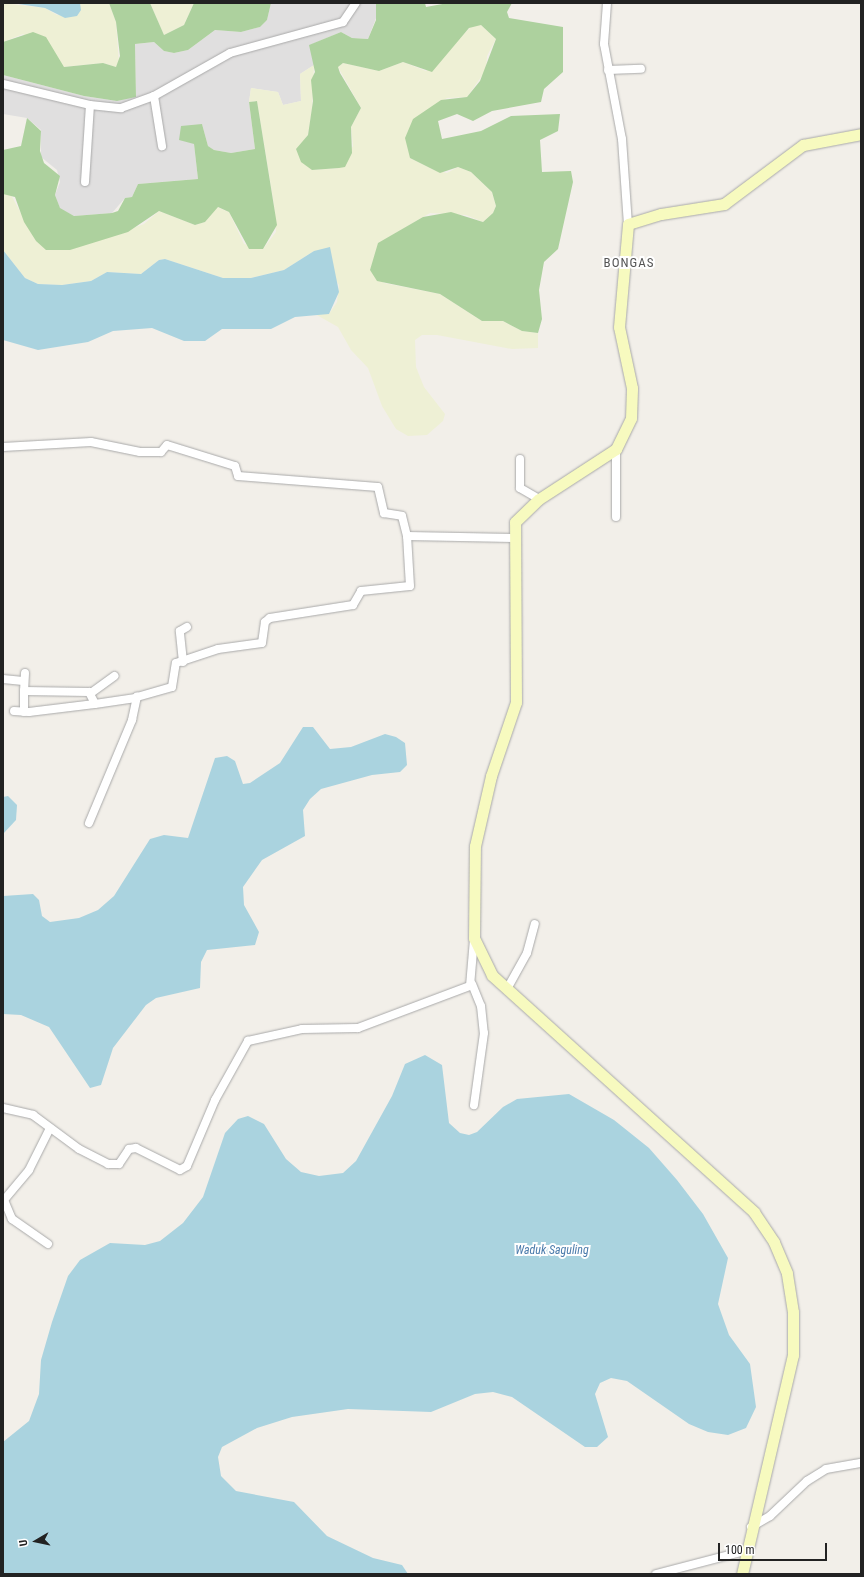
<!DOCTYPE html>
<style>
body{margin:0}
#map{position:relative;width:864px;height:1577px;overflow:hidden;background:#f2efe9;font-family:"Roboto Condensed",sans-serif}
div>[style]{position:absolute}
.residential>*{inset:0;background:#e0dfdf}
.farmland>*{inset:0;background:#eef0d5}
.forest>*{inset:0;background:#add19e}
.water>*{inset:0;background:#aad3df}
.roads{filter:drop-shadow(0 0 1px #a9a9a9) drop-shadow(0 0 1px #a9a9a9)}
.minor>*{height:8px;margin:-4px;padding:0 4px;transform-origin:4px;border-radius:4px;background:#fff}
.secondary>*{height:11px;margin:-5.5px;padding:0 5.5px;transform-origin:5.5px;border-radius:5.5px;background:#f7fabf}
span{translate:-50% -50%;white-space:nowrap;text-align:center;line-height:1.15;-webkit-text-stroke:4px #fff;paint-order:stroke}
.water-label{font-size:12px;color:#4a7aab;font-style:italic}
.quarter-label{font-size:13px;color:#555;letter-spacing:1px}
.frame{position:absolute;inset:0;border:4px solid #222;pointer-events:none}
.north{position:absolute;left:16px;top:1521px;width:40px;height:40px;-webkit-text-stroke:3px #fff;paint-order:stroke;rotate:261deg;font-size:11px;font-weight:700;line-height:16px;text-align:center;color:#222}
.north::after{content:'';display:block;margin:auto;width:14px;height:18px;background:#222;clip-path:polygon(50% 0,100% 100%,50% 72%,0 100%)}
.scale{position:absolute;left:718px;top:1543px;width:109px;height:18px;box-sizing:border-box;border:2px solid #222;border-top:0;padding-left:5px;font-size:12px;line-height:14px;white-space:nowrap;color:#222;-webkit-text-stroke:3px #fff;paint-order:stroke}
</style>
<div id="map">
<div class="residential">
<div style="clip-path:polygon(271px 3px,376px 3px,378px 13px,368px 39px,352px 38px,341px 32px,310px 45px,314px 65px,300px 74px,301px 101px,283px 105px,278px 92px,251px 88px,249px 102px,255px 149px,231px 153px,214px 150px,208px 146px,202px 124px,194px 144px,198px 179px,138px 184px,132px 197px,125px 198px,112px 213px,74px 216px,60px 209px,55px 195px,60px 182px,57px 170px,41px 157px,41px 130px,27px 118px,3px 114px,3px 75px,84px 96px,117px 101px,136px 96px,135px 44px,154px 42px,164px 51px,174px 53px,188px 50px,215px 30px,241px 32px,260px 27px,267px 20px)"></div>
</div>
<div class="farmland">
<div style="clip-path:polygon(3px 3px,45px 8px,57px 15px,80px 10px,80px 3px,109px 3px,116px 22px,119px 63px,116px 67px,103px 63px,63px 67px,23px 34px,3px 42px)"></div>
<div style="clip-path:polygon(150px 3px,194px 3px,184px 25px,164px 35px)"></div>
<div style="clip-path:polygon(474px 24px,481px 25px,496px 39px,487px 56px,486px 70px,467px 97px,447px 98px,431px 108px,410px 158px,434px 170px,447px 173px,458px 167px,471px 172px,492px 192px,496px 206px,493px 213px,483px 222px,466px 215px,430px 213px,423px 217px,379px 243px,370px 270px,384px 283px,440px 294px,482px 321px,503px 321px,522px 331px,538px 333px,538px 348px,512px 349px,437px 335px,422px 335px,415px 340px,416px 367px,424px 387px,445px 414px,443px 421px,427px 435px,408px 436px,396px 429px,382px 406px,368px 368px,351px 350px,338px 327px,315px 314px,329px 314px,337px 302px,339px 285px,314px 251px,284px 270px,251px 278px,223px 278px,165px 259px,159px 260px,141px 274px,107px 272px,91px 281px,62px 285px,38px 284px,25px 278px,3px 250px,3px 194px,10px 193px,36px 241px,112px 236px,144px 224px,159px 211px,195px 225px,205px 222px,217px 207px,229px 212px,244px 244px,263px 249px,276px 232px,274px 205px,257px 101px,249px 102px,251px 88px,278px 92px,283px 105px,301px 101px,300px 74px,314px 65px,312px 109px,308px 135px,304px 140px,312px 170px,339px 168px,353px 146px,351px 127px,361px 108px,338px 67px,343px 63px,379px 71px,403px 62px,426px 71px)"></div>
</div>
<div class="forest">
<div style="clip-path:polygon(109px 3px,150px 3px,164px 35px,184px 25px,194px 3px,271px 3px,267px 20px,260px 27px,241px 32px,215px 30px,188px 50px,174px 53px,164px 51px,154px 42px,135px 44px,136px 97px,117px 101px,84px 96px,3px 75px,3px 42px,33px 32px,46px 37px,64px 67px,103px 63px,116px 67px,120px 56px,116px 22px)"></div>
<div style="clip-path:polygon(376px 3px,425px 3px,426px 7px,448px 3px,512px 3px,507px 12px,509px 18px,563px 27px,563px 72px,544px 89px,541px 102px,492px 111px,473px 121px,457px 114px,438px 121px,442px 139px,481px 131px,511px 116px,560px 114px,558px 131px,540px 140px,542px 172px,571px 171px,573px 182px,558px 249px,544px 262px,539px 290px,542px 319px,538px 333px,522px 331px,503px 321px,482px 321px,440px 294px,377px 281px,370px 270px,378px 243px,423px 217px,451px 212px,483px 222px,493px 213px,496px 206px,492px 192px,471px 172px,458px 167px,440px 173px,410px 158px,405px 138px,413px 119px,441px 100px,467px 97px,480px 81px,496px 39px,481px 25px,469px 28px,432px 72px,403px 62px,379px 71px,343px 63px,338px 67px,340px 73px,361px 108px,351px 127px,352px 153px,345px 167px,339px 168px,312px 170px,301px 162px,296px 149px,308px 135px,313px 101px,311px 80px,315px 72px,309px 45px,341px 32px,352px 38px,368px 39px,376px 20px)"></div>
<div style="clip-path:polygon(257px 101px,277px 225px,263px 249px,249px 249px,229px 212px,218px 207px,205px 222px,195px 225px,159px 211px,128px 232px,70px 250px,46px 250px,36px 241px,24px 222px,15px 197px,3px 194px,3px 150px,21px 146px,27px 118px,41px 131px,40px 151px,44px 163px,60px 176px,55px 195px,60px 208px,74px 216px,112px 213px,118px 211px,125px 198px,132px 197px,138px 184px,198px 179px,194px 144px,179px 140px,181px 126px,202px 124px,208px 146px,214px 150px,231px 153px,255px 149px,249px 102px)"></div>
</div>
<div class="water">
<div style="clip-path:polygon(12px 3px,80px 3px,81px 10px,77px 16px,65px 18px,45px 8px)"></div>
<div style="clip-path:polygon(330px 247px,339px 292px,329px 314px,295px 317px,271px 329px,222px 329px,205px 341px,184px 341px,152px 328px,113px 331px,88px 342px,38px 350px,3px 340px,3px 250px,25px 278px,38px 284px,62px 285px,91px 281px,107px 272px,141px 274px,159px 260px,165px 259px,223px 278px,251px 278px,284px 270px,314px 251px)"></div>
<div style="clip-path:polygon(303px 727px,313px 727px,330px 749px,351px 747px,385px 734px,396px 737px,405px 743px,407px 765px,400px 772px,372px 775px,321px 789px,310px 799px,303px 810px,305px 836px,262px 860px,243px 887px,244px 905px,259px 932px,255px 945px,207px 950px,201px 962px,200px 988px,156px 998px,146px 1005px,113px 1048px,101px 1085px,90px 1088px,49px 1027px,21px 1015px,3px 1014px,3px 896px,33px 894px,39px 900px,42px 916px,50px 922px,79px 918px,98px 910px,114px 896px,150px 839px,164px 835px,188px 838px,215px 758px,227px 756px,235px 761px,243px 784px,250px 783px,280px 763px)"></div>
<div style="clip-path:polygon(8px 796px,17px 805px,16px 820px,3px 834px,3px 797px)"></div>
<div style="clip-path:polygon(425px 1055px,442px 1065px,449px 1123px,460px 1133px,469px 1135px,477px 1132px,503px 1107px,517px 1099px,569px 1094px,614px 1120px,649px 1148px,677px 1180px,703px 1214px,728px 1258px,718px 1304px,729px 1335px,750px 1364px,756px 1407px,746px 1428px,728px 1435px,708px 1432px,689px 1424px,627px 1381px,611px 1378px,600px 1383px,595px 1394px,608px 1437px,597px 1447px,585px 1447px,512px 1397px,493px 1392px,475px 1394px,431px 1412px,348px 1409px,292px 1417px,257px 1428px,222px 1447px,218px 1457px,221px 1476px,236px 1491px,294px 1502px,327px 1536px,373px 1558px,402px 1565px,408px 1574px,3px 1574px,3px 1442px,29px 1421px,39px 1394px,41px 1360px,52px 1322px,68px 1276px,80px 1260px,110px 1243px,145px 1245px,160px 1241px,183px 1223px,203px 1197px,225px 1133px,238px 1119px,248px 1116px,264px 1124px,286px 1159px,301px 1172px,319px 1176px,343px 1173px,356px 1161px,392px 1096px,405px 1064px)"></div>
</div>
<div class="roads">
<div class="minor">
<div style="left:607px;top:3px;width:41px;rotate:94.2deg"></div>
<div style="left:604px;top:44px;width:97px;rotate:79.3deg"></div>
<div style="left:622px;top:139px;width:85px;rotate:86deg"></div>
<div style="left:608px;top:70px;width:33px;rotate:-2deg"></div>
<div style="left:3px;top:84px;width:89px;rotate:13.6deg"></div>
<div style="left:90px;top:105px;width:31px;rotate:6deg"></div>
<div style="left:121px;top:108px;width:35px;rotate:-20deg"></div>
<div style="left:154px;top:96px;width:87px;rotate:-29.5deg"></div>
<div style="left:230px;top:53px;width:117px;rotate:-15.3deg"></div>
<div style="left:343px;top:22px;width:23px;rotate:-56deg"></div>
<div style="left:154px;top:96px;width:51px;rotate:80.9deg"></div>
<div style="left:85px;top:182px;width:77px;rotate:-86.3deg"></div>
<div style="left:3px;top:447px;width:88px;rotate:-3.3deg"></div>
<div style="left:91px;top:442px;width:50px;rotate:11.5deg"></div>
<div style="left:140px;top:452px;width:21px"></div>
<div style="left:161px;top:452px;width:9px;rotate:-49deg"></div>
<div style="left:167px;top:445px;width:71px;rotate:17.2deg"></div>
<div style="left:235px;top:466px;width:10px;rotate:73deg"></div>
<div style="left:238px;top:476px;width:140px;rotate:4.5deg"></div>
<div style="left:378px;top:487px;width:27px;rotate:77deg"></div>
<div style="left:384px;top:513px;width:18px;rotate:9deg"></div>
<div style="left:402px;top:516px;width:21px;rotate:76deg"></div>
<div style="left:616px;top:449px;width:68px;rotate:90deg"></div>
<div style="left:520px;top:459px;width:29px;rotate:90deg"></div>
<div style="left:520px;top:488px;width:22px;rotate:30deg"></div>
<div style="left:183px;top:662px;width:31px;rotate:-96deg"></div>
<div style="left:180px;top:631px;width:8px;rotate:-30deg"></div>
<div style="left:25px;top:673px;width:18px;rotate:93deg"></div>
<div style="left:24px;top:691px;width:65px;rotate:0.9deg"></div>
<div style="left:89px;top:692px;width:13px;rotate:63deg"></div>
<div style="left:95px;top:704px;width:41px;rotate:-8.3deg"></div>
<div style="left:3px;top:679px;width:20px;rotate:6deg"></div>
<div style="left:91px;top:693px;width:29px;rotate:-36deg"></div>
<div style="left:14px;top:711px;width:15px;rotate:4deg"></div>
<div style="left:29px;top:712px;width:66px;rotate:-6.9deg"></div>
<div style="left:24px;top:712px;width:21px;rotate:-90deg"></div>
<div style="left:89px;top:823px;width:112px;rotate:-67.3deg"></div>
<div style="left:132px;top:720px;width:24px;rotate:-78deg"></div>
<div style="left:137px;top:697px;width:36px;rotate:-16deg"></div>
<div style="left:172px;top:687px;width:24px;rotate:-81deg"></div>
<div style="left:176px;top:663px;width:44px;rotate:-18.4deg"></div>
<div style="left:218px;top:649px;width:44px;rotate:-7.8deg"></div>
<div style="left:262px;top:643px;width:21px;rotate:-82deg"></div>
<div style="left:265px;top:622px;width:6px;rotate:-39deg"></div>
<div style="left:270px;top:618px;width:84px;rotate:-8.9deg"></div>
<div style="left:353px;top:605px;width:16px;rotate:-60deg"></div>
<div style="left:361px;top:591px;width:49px;rotate:-5.8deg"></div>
<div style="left:410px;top:586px;width:50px;rotate:-93.4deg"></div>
<div style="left:407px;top:536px;width:106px;rotate:1.1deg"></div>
<div style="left:472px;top:984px;width:24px;rotate:68deg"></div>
<div style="left:481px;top:1006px;width:27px;rotate:84deg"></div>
<div style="left:484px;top:1033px;width:73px;rotate:97.9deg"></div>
<div style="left:507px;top:989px;width:41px;rotate:-60.9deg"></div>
<div style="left:527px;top:953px;width:30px;rotate:-75deg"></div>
<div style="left:3px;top:1108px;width:31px;rotate:13deg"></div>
<div style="left:33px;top:1115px;width:57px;rotate:36.5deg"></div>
<div style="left:79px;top:1149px;width:33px;rotate:27deg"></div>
<div style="left:108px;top:1164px;width:11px"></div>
<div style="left:119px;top:1164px;width:18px;rotate:-56deg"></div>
<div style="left:129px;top:1149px;width:7px;rotate:-8deg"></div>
<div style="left:136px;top:1148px;width:49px;rotate:26.6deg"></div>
<div style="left:180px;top:1170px;width:8px;rotate:-30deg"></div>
<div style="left:187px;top:1166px;width:72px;rotate:-67deg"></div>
<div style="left:215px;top:1100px;width:68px;rotate:-60.8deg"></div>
<div style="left:248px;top:1041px;width:55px;rotate:-12.5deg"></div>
<div style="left:302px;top:1029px;width:56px;rotate:-1deg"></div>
<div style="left:358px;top:1028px;width:120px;rotate:-20.6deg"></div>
<div style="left:470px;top:986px;width:47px;rotate:-85.1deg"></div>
<div style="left:48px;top:1244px;width:44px;rotate:-145.2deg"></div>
<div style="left:12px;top:1219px;width:21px;rotate:-113deg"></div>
<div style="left:4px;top:1200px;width:39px;rotate:-50deg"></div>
<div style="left:29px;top:1170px;width:47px;rotate:-63.4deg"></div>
<div style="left:751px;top:1527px;width:22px;rotate:-30deg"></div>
<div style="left:770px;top:1516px;width:51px;rotate:-43.4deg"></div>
<div style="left:807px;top:1481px;width:22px;rotate:-32deg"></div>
<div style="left:826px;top:1469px;width:36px;rotate:-10deg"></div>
<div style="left:656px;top:1574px;width:95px;rotate:-14.6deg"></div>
</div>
<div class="secondary">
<div style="left:742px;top:1574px;width:225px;rotate:-76.9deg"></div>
<div style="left:793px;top:1355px;width:43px;rotate:-90deg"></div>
<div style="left:793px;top:1312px;width:39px;rotate:-99deg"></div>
<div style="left:787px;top:1273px;width:34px;rotate:-113deg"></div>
<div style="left:774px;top:1242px;width:36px;rotate:-124deg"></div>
<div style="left:754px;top:1212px;width:353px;rotate:-137.9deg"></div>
<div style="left:492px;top:975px;width:41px;rotate:-115.9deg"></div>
<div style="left:474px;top:938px;width:92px;rotate:-89.4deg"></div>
<div style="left:475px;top:846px;width:72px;rotate:-77.1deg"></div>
<div style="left:491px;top:776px;width:78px;rotate:-71.3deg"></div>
<div style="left:516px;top:702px;width:180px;rotate:-90.3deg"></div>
<div style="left:515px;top:522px;width:33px;rotate:-44deg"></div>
<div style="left:539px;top:499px;width:92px;rotate:-33deg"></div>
<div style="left:616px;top:449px;width:34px;rotate:-64deg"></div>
<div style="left:631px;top:418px;width:30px;rotate:-88deg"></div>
<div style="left:632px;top:388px;width:62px;rotate:-102deg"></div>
<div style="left:619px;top:327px;width:103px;rotate:-85deg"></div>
<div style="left:628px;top:224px;width:34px;rotate:-17deg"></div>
<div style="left:661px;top:214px;width:64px;rotate:-9deg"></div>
<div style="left:724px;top:204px;width:99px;rotate:-36.8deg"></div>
<div style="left:803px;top:145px;width:59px;rotate:-10.7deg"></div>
</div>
</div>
<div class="water-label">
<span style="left:552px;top:1251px">Waduk Saguling</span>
</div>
<div class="quarter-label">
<span style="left:629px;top:263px">BONGAS</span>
</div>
<div class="frame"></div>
<div class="north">U</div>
<div class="scale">100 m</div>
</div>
